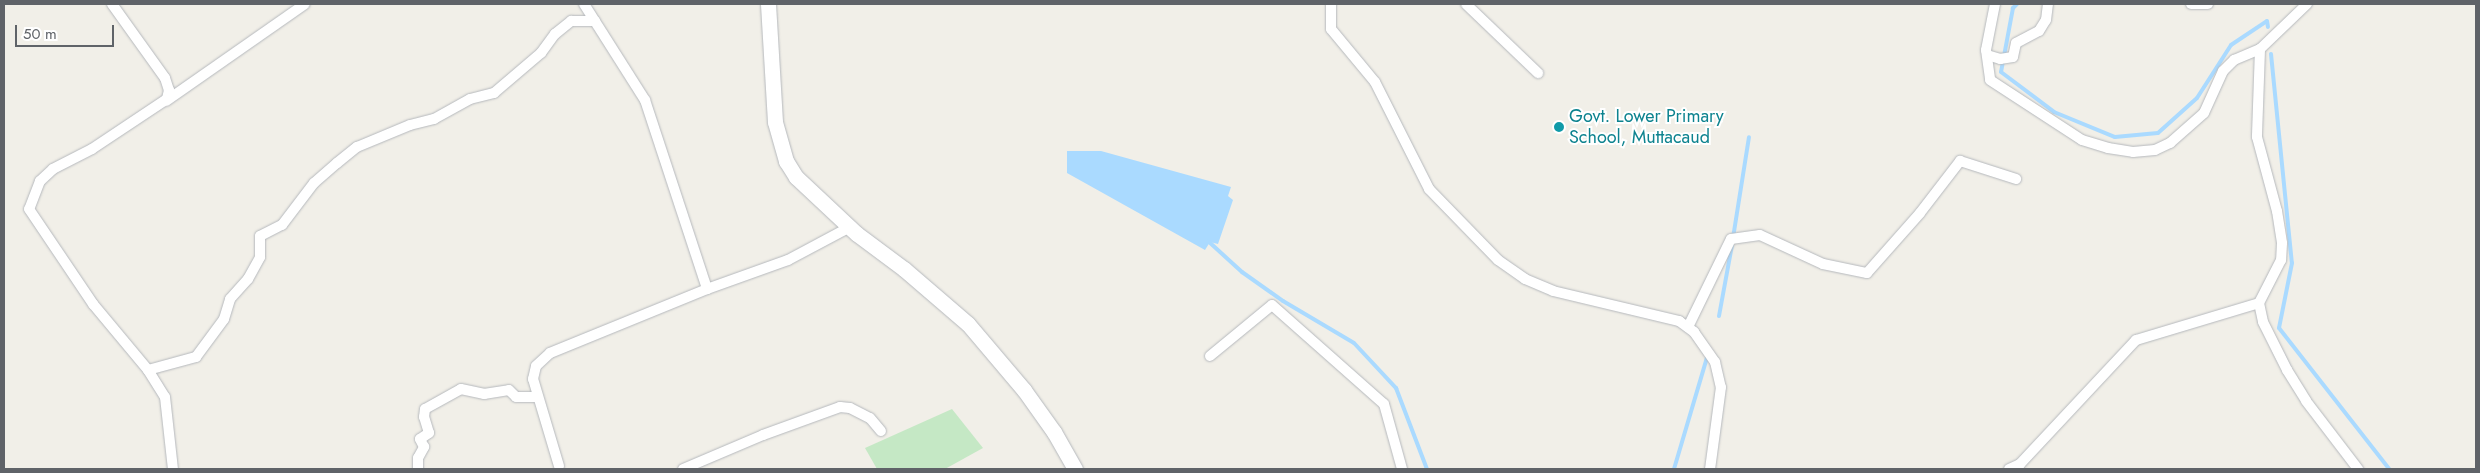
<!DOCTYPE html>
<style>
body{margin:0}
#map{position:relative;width:2480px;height:473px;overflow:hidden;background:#f1efe8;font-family:Jost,sans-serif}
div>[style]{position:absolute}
.green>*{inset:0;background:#c5e8c5}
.water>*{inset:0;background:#aadaff}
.stream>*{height:4px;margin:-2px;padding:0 2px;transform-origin:2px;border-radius:2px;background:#aadaff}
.roads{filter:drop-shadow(0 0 1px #b5b8bc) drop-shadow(0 0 1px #b5b8bc)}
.street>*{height:10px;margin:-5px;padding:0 5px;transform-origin:5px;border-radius:5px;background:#fff}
.secondary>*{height:15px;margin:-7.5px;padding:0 7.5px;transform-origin:7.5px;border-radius:7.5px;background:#fff}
.dots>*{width:14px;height:14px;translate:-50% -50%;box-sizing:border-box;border:2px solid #fff;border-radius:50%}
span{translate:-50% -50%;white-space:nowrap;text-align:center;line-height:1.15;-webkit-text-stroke:4px #fff;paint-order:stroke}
.culture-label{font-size:18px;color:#0d838f}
.left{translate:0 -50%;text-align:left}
.frame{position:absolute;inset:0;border:5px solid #5f6368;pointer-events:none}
.scale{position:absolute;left:15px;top:25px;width:99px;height:22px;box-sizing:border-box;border:2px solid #5f6368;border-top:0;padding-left:6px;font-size:15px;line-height:18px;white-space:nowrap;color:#5f6368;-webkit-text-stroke:4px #fff;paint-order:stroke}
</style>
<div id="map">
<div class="green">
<div style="clip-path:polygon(952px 409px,983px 448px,945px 469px,877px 469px,865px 448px)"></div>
</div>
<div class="water">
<div style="clip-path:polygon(1067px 151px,1101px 151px,1231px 187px,1228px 196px,1233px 200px,1218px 244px,1210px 242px,1205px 250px,1067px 173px)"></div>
</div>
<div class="stream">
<div style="left:2017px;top:4px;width:6px;rotate:135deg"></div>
<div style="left:2013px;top:8px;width:65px;rotate:100.6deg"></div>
<div style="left:2001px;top:72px;width:66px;rotate:37deg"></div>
<div style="left:2054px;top:112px;width:66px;rotate:22.3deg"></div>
<div style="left:2115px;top:137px;width:43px;rotate:-5.3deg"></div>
<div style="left:2158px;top:133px;width:52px;rotate:-41.9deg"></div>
<div style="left:2197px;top:98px;width:63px;rotate:-57.3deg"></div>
<div style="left:2231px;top:45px;width:43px;rotate:-33.7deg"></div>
<div style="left:2267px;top:21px;width:6px;rotate:81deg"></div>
<div style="left:2271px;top:54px;width:210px;rotate:84.3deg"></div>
<div style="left:2292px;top:263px;width:66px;rotate:101.3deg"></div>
<div style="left:2279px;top:328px;width:179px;rotate:52deg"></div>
<div style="left:1733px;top:238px;width:102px;rotate:-81deg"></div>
<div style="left:1208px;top:241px;width:46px;rotate:42.4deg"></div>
<div style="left:1242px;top:272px;width:50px;rotate:35.3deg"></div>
<div style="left:1283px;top:301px;width:82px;rotate:30.6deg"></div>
<div style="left:1354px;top:343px;width:62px;rotate:47deg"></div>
<div style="left:1396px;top:388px;width:87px;rotate:69.1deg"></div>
<div style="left:1719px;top:316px;width:72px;rotate:-79.6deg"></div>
<div style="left:1674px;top:469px;width:120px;rotate:-73.5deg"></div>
</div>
<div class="roads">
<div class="street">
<div style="left:112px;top:4px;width:91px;rotate:54.4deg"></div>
<div style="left:165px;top:78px;width:13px;rotate:72deg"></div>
<div style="left:169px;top:90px;width:9px;rotate:103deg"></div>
<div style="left:167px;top:99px;width:90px;rotate:146.3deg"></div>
<div style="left:92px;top:149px;width:44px;rotate:152.9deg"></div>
<div style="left:53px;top:169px;width:18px;rotate:137deg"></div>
<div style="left:40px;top:181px;width:30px;rotate:111deg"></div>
<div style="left:29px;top:209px;width:115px;rotate:56deg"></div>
<div style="left:93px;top:304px;width:86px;rotate:50.2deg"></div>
<div style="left:148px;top:370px;width:32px;rotate:58deg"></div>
<div style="left:165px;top:397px;width:72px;rotate:83.7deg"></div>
<div style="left:584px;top:4px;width:114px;rotate:57.6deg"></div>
<div style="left:645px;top:100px;width:199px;rotate:71.8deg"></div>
<div style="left:1331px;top:4px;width:25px;rotate:90deg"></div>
<div style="left:1331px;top:29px;width:69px;rotate:50.3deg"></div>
<div style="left:1375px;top:82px;width:120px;rotate:63.2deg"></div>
<div style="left:1429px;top:189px;width:99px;rotate:45.8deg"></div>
<div style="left:1498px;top:260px;width:33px;rotate:35deg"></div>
<div style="left:1525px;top:279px;width:30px;rotate:23deg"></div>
<div style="left:1553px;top:291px;width:130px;rotate:13.4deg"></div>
<div style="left:1679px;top:321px;width:19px;rotate:36deg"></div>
<div style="left:1694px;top:332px;width:37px;rotate:55deg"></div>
<div style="left:1715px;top:362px;width:26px;rotate:77deg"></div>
<div style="left:1721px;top:387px;width:83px;rotate:97.6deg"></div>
<div style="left:1466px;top:4px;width:100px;rotate:43.8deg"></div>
<div style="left:1995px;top:4px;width:47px;rotate:101.1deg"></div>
<div style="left:1986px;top:50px;width:30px;rotate:82deg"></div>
<div style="left:1990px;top:80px;width:110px;rotate:33.1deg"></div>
<div style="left:2082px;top:140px;width:27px;rotate:17deg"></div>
<div style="left:2108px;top:148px;width:25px;rotate:9deg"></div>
<div style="left:2133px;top:152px;width:22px;rotate:-5deg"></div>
<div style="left:2155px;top:150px;width:17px;rotate:-25deg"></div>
<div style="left:2170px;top:143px;width:45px;rotate:-41.4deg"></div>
<div style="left:2204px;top:113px;width:46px;rotate:-65.7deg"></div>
<div style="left:2223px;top:71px;width:16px;rotate:-45deg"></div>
<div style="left:2234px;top:60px;width:28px;rotate:-23deg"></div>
<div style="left:2191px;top:4px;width:17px"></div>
<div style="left:2307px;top:4px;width:65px;rotate:136.2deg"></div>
<div style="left:2260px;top:49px;width:88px;rotate:92deg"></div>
<div style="left:2257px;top:137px;width:77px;rotate:74.9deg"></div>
<div style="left:2277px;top:211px;width:32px;rotate:81deg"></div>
<div style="left:2282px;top:243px;width:17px;rotate:93deg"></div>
<div style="left:2281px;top:260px;width:48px;rotate:117.1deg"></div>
<div style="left:2259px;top:303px;width:19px;rotate:78deg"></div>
<div style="left:2263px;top:322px;width:54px;rotate:63.4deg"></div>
<div style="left:2287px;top:370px;width:36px;rotate:58deg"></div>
<div style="left:2306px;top:401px;width:86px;rotate:52.6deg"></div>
<div style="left:1987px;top:55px;width:14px;rotate:17deg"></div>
<div style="left:2000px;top:59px;width:13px;rotate:-9deg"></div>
<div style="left:2013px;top:57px;width:14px;rotate:-78deg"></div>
<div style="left:2016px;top:43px;width:26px;rotate:-28deg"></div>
<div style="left:2039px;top:31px;width:13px;rotate:-58deg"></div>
<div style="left:2046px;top:20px;width:16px;rotate:-83deg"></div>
<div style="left:166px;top:101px;width:169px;rotate:-34.9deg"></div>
<div style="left:1688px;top:327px;width:98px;rotate:-64deg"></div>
<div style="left:1731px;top:239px;width:29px;rotate:-8deg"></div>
<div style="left:1760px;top:235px;width:69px;rotate:24.7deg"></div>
<div style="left:1823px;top:264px;width:45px;rotate:11.6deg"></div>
<div style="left:1867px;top:273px;width:80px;rotate:-48.5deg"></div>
<div style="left:1920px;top:213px;width:66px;rotate:-52.4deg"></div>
<div style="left:1960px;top:161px;width:59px;rotate:17.8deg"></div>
<div style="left:1210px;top:356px;width:80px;rotate:-39.4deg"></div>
<div style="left:1272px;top:305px;width:149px;rotate:41.5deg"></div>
<div style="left:1384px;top:404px;width:67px;rotate:74.5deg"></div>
<div style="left:148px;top:370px;width:50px;rotate:-15.2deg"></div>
<div style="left:196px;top:357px;width:47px;rotate:-53.6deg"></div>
<div style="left:224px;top:319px;width:21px;rotate:-73deg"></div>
<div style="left:230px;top:299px;width:27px;rotate:-48deg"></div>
<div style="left:248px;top:279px;width:25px;rotate:-61deg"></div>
<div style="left:260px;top:257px;width:21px;rotate:-90deg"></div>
<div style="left:260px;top:236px;width:25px;rotate:-27deg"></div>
<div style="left:282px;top:225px;width:53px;rotate:-52.7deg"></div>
<div style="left:314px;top:183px;width:30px;rotate:-41deg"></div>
<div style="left:337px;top:163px;width:26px;rotate:-39deg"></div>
<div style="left:357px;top:147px;width:57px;rotate:-22.5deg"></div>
<div style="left:410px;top:125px;width:25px;rotate:-14deg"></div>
<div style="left:434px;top:119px;width:41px;rotate:-29.1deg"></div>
<div style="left:470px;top:99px;width:25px;rotate:-14deg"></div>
<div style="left:494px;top:93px;width:62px;rotate:-40.4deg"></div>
<div style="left:541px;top:53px;width:24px;rotate:-54deg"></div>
<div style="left:555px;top:34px;width:21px;rotate:-39deg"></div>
<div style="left:571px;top:21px;width:24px"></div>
<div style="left:559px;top:466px;width:91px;rotate:-106.6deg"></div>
<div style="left:533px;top:379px;width:13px;rotate:-77deg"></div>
<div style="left:536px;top:366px;width:19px;rotate:-43deg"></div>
<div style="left:550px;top:353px;width:170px;rotate:-22.2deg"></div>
<div style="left:707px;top:289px;width:86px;rotate:-19.7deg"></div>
<div style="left:788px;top:260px;width:70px;rotate:-28deg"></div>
<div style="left:418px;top:469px;width:11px;rotate:-90deg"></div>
<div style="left:418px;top:458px;width:13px;rotate:-61deg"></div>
<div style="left:424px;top:447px;width:9px;rotate:-117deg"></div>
<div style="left:420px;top:439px;width:11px;rotate:-34deg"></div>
<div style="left:429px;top:433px;width:17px;rotate:-107deg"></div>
<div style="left:424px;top:417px;width:8px;rotate:-83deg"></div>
<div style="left:425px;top:409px;width:41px;rotate:-29.1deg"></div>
<div style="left:461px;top:389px;width:24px;rotate:12deg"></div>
<div style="left:484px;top:394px;width:25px;rotate:-9deg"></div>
<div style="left:509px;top:390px;width:10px;rotate:45deg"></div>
<div style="left:516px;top:397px;width:21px"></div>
<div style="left:683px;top:469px;width:87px;rotate:-23deg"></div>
<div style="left:763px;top:435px;width:82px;rotate:-20deg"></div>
<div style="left:840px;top:407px;width:10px;rotate:6deg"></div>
<div style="left:850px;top:408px;width:22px;rotate:27deg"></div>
<div style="left:870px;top:418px;width:17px;rotate:50deg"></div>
<div style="left:2009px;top:469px;width:12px;rotate:-24deg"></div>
<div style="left:2020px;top:464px;width:170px;rotate:-46.9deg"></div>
<div style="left:2136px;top:340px;width:128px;rotate:-16.7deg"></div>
</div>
<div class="secondary">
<div style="left:768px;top:4px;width:118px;rotate:86.6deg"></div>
<div style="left:775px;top:122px;width:41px;rotate:74.2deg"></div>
<div style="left:786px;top:161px;width:19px;rotate:58deg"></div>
<div style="left:796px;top:177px;width:83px;rotate:43.1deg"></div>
<div style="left:857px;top:234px;width:59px;rotate:36.7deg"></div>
<div style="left:904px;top:269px;width:84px;rotate:40.7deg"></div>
<div style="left:968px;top:324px;width:87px;rotate:49.7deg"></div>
<div style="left:1024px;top:390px;width:52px;rotate:54.5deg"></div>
<div style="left:1054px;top:432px;width:43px;rotate:60.4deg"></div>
</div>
</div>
<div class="dots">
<div style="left:1559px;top:127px;background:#0f9aa8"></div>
</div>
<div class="culture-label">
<span class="left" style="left:1569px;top:127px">Govt. Lower Primary<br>School, Muttacaud</span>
</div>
<div class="frame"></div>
<div class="scale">50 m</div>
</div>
